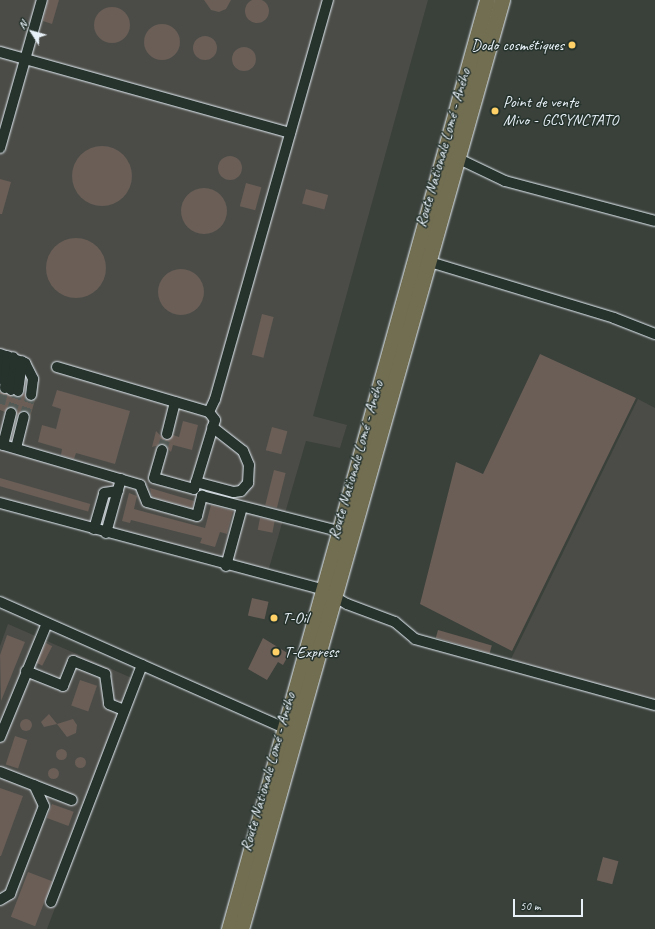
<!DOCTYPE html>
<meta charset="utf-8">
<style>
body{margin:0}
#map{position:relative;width:655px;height:929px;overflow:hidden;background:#3a403a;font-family:Caveat,sans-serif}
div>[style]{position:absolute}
.built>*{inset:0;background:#4b4c47}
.building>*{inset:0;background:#6a5e57;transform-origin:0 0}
.round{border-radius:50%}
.minor-tunnel>*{height:10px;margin-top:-5px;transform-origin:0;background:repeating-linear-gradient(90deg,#545b56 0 10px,transparent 0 15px)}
.roads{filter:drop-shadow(0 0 1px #e8f1f8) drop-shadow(0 0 1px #e8f1f8)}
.minor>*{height:10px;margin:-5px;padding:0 5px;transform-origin:5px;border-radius:5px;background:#26332d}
.highway>*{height:15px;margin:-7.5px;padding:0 7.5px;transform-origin:7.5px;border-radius:7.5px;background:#726e52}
.dots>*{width:11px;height:11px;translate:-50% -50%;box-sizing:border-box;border:2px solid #26332d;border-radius:50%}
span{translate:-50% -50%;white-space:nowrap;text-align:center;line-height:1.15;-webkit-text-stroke:3px #26332d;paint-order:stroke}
.poi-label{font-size:16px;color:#e8f1f8}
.right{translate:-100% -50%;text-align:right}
.left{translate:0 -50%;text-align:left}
.street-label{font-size:16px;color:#e8f1f8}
.north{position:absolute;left:12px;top:12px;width:40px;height:40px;-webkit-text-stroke:3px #26332d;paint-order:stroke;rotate:307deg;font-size:11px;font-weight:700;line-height:16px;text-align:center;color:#e8f1f8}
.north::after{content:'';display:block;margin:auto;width:14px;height:18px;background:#e8f1f8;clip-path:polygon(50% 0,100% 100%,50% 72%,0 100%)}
.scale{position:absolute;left:513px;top:899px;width:70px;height:18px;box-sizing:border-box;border:2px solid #e8f1f8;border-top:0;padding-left:5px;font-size:12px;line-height:14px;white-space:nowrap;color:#e8f1f8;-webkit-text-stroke:3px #26332d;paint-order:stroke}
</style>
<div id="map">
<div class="built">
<div style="clip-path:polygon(0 0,428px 0,313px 416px,347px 425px,340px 448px,306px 441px,267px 575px,0 499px)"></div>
<div style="clip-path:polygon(638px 399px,655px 408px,655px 701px,511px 659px)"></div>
<div style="clip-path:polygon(8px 624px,141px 682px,47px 929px,0 929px,0 646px)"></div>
</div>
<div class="building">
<div class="round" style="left:245px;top:-1px;width:24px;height:24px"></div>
<div style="clip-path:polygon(48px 0,59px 0,52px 24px,43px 21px)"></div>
<div style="clip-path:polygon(204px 0,231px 0,226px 9px,219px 12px,211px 10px)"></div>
<div class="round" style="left:94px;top:7px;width:36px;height:36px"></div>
<div class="round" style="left:144px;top:24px;width:36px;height:36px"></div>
<div class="round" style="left:193px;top:36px;width:24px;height:24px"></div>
<div class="round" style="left:232px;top:47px;width:24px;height:24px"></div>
<div class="round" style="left:72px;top:146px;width:60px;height:60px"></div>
<div class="round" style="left:218px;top:156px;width:24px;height:24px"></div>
<div style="clip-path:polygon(0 179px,11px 182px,2px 214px,0 214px)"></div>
<div style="left:246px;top:183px;width:16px;height:24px;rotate:15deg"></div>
<div class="round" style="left:181px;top:188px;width:46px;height:46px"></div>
<div style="left:306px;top:189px;width:23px;height:15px;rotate:15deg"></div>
<div class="round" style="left:46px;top:238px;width:60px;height:60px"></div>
<div class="round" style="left:158px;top:269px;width:46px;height:46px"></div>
<div style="left:262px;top:314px;width:12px;height:42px;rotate:14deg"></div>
<div style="clip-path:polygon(540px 354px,636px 398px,512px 651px,420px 604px,456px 462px,483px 474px)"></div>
<div style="clip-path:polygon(57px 390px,130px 411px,115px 464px,76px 453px,74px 459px,61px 455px,62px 449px,38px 442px,42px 425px,56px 429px,61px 409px,52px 406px)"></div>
<div style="clip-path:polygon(0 392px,18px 397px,24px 393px,27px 400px,35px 400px,30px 417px,25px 411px,17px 415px,12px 407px,5px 412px,0 410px)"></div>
<div style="clip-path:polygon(183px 421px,198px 425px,192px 450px,173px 445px,171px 452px,163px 444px,152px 447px,156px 431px,165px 440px,173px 435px,179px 437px)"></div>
<div style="left:272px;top:427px;width:16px;height:24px;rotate:15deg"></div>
<div style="left:274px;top:470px;width:12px;height:36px;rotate:14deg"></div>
<div style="left:0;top:478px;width:94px;height:8px;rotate:16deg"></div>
<div style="clip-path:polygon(150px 488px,194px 501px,192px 508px,152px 497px)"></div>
<div style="clip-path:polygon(129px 493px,137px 496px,134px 509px,205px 528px,211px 505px,233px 511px,227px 534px,220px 532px,215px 547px,200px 543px,202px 538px,131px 520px,130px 523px,122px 521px)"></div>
<div style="left:260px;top:518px;width:15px;height:12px;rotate:11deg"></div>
<div style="left:252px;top:598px;width:17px;height:18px;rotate:13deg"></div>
<div style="left:438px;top:630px;width:56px;height:8px;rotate:16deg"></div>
<div style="clip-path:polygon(7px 635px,25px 642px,1px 701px,0 655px)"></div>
<div style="clip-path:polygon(263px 638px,289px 654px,283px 665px,278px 662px,267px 680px,248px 669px)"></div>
<div style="left:46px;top:643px;width:7px;height:22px;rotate:27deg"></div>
<div style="left:80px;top:680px;width:18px;height:27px;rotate:19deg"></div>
<div style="clip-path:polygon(49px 714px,57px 724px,73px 719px,77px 725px,76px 733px,67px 737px,57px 724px,44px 727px,41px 722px)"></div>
<div class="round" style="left:20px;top:719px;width:12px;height:12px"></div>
<div style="left:15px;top:736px;width:13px;height:30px;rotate:18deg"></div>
<div class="round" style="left:55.5px;top:748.5px;width:11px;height:11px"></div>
<div class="round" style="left:74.5px;top:756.5px;width:11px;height:11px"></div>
<div class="round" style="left:47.5px;top:767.5px;width:11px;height:11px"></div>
<div style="clip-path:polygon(0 788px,23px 796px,1px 856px,0 856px)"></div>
<div style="left:52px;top:804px;width:23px;height:15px;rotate:20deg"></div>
<div style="left:603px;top:857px;width:16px;height:24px;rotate:15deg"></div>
<div style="left:28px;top:872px;width:26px;height:48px;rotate:21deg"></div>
</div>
<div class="minor-tunnel">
<div style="left:0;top:404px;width:16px;rotate:-76deg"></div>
<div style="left:11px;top:413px;width:22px;rotate:-72deg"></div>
<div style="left:24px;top:417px;width:23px;rotate:-72deg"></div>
<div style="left:162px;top:450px;width:17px;rotate:-73deg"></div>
</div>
<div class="roads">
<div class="minor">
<div style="left:0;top:52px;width:301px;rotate:15.6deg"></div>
<div style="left:0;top:148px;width:154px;rotate:-74.2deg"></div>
<div style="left:459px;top:159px;width:51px;rotate:25.6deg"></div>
<div style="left:505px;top:181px;width:155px;rotate:14.9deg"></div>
<div style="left:430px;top:262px;width:192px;rotate:16.9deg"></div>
<div style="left:614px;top:318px;width:44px;rotate:21.3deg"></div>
<div style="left:0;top:354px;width:27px;rotate:20deg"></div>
<div style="left:25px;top:363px;width:18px;rotate:63deg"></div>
<div style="left:33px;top:379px;width:16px;rotate:97deg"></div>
<div style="left:0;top:360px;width:19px;rotate:90deg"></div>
<div style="left:57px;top:367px;width:159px;rotate:16.5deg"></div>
<div style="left:209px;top:412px;width:10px;rotate:53deg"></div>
<div style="left:215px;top:420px;width:72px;rotate:106.9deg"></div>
<div style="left:194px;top:489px;width:41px;rotate:-164.6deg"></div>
<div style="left:154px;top:478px;width:29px;rotate:-74deg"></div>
<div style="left:5px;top:388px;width:32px;rotate:-85deg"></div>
<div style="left:11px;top:390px;width:22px;rotate:-80deg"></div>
<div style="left:15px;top:368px;width:11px;rotate:-100deg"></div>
<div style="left:18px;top:391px;width:30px;rotate:-82deg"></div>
<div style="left:209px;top:412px;width:14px;rotate:-65deg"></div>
<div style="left:215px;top:399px;width:415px;rotate:-74.2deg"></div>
<div style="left:167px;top:434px;width:33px;rotate:-76deg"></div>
<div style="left:0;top:444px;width:146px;rotate:16.3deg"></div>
<div style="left:140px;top:485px;width:18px;rotate:68deg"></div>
<div style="left:147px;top:502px;width:52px;rotate:15.6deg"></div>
<div style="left:197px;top:516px;width:21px;rotate:-76deg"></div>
<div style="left:202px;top:496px;width:140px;rotate:14.4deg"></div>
<div style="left:3px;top:445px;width:33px;rotate:-76deg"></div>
<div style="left:16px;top:448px;width:32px;rotate:-76deg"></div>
<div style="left:196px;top:482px;width:39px;rotate:15deg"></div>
<div style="left:234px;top:492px;width:7px;rotate:-8deg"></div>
<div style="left:241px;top:491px;width:11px;rotate:-49deg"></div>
<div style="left:248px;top:483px;width:18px;rotate:-87deg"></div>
<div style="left:249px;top:465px;width:15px;rotate:-113deg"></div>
<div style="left:243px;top:451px;width:39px;rotate:-142deg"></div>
<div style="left:0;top:503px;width:332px;rotate:15deg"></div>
<div style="left:321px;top:589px;width:30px;rotate:30deg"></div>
<div style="left:347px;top:604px;width:51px;rotate:20.6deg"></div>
<div style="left:395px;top:622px;width:26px;rotate:40deg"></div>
<div style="left:415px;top:639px;width:249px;rotate:15.4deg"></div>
<div style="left:94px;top:529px;width:37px;rotate:-74deg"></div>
<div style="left:104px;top:493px;width:14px;rotate:-8deg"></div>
<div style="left:106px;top:533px;width:56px;rotate:-74.5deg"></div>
<div style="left:226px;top:566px;width:61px;rotate:-74.8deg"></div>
<div style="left:0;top:602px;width:318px;rotate:23.9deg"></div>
<div style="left:26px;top:671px;width:40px;rotate:22deg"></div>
<div style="left:63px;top:686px;width:27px;rotate:-68deg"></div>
<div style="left:73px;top:661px;width:35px;rotate:22deg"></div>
<div style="left:105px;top:674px;width:30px;rotate:82deg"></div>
<div style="left:109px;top:704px;width:16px;rotate:22deg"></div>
<div style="left:0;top:737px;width:123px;rotate:-67.6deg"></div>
<div style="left:0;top:772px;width:77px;rotate:21.3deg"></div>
<div style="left:0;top:900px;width:12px;rotate:-31deg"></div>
<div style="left:10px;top:894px;width:94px;rotate:-68.9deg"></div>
<div style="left:44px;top:806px;width:23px;rotate:-115deg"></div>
<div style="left:51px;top:902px;width:254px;rotate:-69deg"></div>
</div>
<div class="highway">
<div style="left:229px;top:929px;width:964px;rotate:-74.48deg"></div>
<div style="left:241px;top:929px;width:965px;rotate:-74.31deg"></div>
</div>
</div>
<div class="dots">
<div style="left:572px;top:45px;background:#ffd166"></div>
<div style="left:495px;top:111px;background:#ffd166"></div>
<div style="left:274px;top:618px;background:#ffd166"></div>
<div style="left:276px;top:652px;background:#ffd166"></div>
</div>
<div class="poi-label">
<span class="right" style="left:564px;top:45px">Dodo cosmétiques</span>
<span class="left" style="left:503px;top:111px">Point de vente<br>Mivo - GCSYNCTATO</span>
<span class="left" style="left:282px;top:618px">T-Oil</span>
<span class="left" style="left:284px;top:652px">T-Express</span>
</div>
<div class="street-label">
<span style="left:443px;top:148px;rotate:-74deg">Route Nationale Lomé - Aného</span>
<span style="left:356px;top:460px;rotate:-74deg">Route Nationale Lomé - Aného</span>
<span style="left:268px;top:772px;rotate:-74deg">Route Nationale Lomé - Aného</span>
</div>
<div class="north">N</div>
<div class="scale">50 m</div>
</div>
